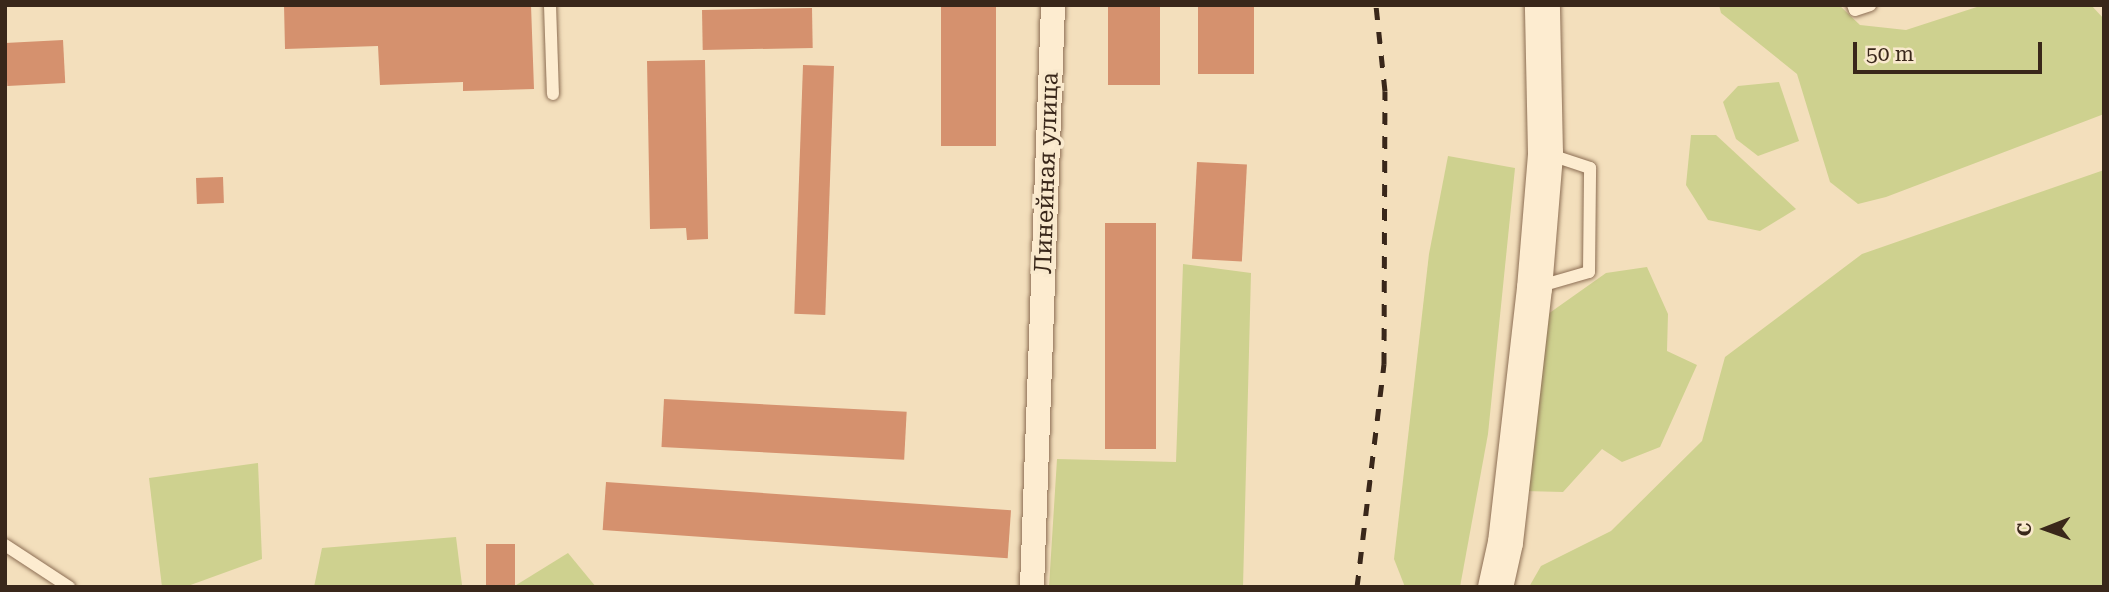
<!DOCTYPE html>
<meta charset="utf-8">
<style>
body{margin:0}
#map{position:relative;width:2109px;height:592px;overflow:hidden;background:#f3dfbc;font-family:"Roboto Serif",serif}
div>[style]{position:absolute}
.green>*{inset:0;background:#ced18f}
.building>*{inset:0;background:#d5916e;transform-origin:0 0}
.roads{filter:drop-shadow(0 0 2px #8c6e54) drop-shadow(0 0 2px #8c6e54)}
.lane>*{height:12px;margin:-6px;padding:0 6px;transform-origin:6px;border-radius:6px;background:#fdecd0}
.street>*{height:24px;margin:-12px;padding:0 12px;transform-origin:12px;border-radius:12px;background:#fdecd0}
.secondary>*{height:35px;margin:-17.5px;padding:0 17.5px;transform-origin:17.5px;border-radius:17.5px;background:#fdecd0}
.rail>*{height:5px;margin-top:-2.5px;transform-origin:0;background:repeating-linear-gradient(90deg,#39271a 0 12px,transparent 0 24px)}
span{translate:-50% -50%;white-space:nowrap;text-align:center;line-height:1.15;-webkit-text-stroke:7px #f9e9cd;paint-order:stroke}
.street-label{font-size:24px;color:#39271a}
.frame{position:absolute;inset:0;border:7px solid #39271a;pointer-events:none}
.north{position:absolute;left:2011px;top:494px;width:70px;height:70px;-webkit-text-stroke:5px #f9e9cd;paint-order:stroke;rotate:269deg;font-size:19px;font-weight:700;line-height:28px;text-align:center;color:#39271a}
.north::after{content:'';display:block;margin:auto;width:24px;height:32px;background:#39271a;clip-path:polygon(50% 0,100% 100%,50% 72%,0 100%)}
.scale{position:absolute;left:1853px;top:42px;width:189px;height:32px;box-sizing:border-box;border:4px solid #39271a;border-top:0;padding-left:9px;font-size:21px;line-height:24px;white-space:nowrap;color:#39271a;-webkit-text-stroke:5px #f9e9cd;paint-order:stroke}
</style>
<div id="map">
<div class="green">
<div style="clip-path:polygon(1719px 5px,1839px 5px,1860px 25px,1906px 30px,1983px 5px,2091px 5px,2104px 19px,2104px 114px,1886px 197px,1858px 204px,1830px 182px,1797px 74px,1721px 13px)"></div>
<div style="clip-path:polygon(1779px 82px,1799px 141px,1758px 156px,1736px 139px,1723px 102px,1738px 86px)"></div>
<div style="clip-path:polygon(1691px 135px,1716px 135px,1796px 209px,1760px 231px,1708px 220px,1686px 185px)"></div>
<div style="clip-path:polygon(1448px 156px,1515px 168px,1488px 434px,1460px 587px,1405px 587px,1394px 559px,1429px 254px)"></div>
<div style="clip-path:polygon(2104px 170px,2104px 587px,1529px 587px,1541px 566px,1611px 531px,1702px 441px,1725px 357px,1862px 254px)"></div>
<div style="clip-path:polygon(1183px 264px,1251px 273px,1243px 587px,1049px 587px,1057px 459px,1176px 462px)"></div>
<div style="clip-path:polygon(1647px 267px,1668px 314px,1667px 351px,1697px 365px,1660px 447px,1622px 462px,1602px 449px,1563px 492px,1524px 491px,1548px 314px,1606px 273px)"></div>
<div style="clip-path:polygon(258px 463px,262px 559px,185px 587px,162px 587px,149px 478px)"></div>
<div style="clip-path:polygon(456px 537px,462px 585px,484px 587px,314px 587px,322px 548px)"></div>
<div style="clip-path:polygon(568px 553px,596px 587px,513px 587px)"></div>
</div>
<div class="building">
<div style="clip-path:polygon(284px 5px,531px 5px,534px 89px,463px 91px,463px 82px,380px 85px,378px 46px,285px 49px)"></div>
<div style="left:941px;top:5px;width:55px;height:141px"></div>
<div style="left:1108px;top:5px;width:52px;height:80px"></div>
<div style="left:1198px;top:5px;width:56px;height:69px"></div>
<div style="left:812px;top:8px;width:40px;height:110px;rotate:89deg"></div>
<div style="left:63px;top:40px;width:43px;height:58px;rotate:87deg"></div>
<div style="clip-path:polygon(705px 60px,708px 239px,687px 240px,686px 228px,650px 229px,647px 61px)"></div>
<div style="left:803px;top:65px;width:31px;height:249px;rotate:2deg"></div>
<div style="left:1197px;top:162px;width:50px;height:97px;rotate:3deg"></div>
<div style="left:223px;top:177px;width:26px;height:27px;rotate:88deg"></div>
<div style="left:1105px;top:223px;width:51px;height:226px"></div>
<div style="left:664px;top:399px;width:243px;height:48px;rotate:3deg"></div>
<div style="left:606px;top:482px;width:406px;height:48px;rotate:4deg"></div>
<div style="left:486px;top:544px;width:29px;height:43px"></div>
</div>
<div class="roads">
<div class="lane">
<div style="left:550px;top:5px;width:89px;rotate:88.1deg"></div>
<div style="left:1853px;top:5px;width:5px;rotate:68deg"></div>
<div style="left:1855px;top:10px;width:16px;rotate:-18deg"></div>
<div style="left:1537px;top:287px;width:54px;rotate:-16.1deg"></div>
<div style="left:1589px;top:272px;width:104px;rotate:-89.4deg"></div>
<div style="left:1590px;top:168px;width:44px;rotate:-161.6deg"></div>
<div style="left:5px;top:545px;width:77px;rotate:33.3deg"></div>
</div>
<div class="street">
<div style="left:1032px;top:587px;width:582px;rotate:-87.93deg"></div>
</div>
<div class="secondary">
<div style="left:1495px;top:587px;width:46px;rotate:-77.5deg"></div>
<div style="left:1505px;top:542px;width:256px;rotate:-83.5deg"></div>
<div style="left:1534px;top:288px;width:135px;rotate:-85.3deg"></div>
<div style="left:1545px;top:153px;width:148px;rotate:-91.2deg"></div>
</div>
</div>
<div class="rail">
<div style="left:1357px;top:587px;width:225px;rotate:-83.1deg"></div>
<div style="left:1384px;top:364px;width:273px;rotate:-89.8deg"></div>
<div style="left:1385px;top:91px;width:86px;rotate:-96deg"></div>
</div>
<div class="street-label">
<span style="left:1047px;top:173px;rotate:-88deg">Линейная улица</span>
</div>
<div class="frame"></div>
<div class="north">С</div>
<div class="scale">50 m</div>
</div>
